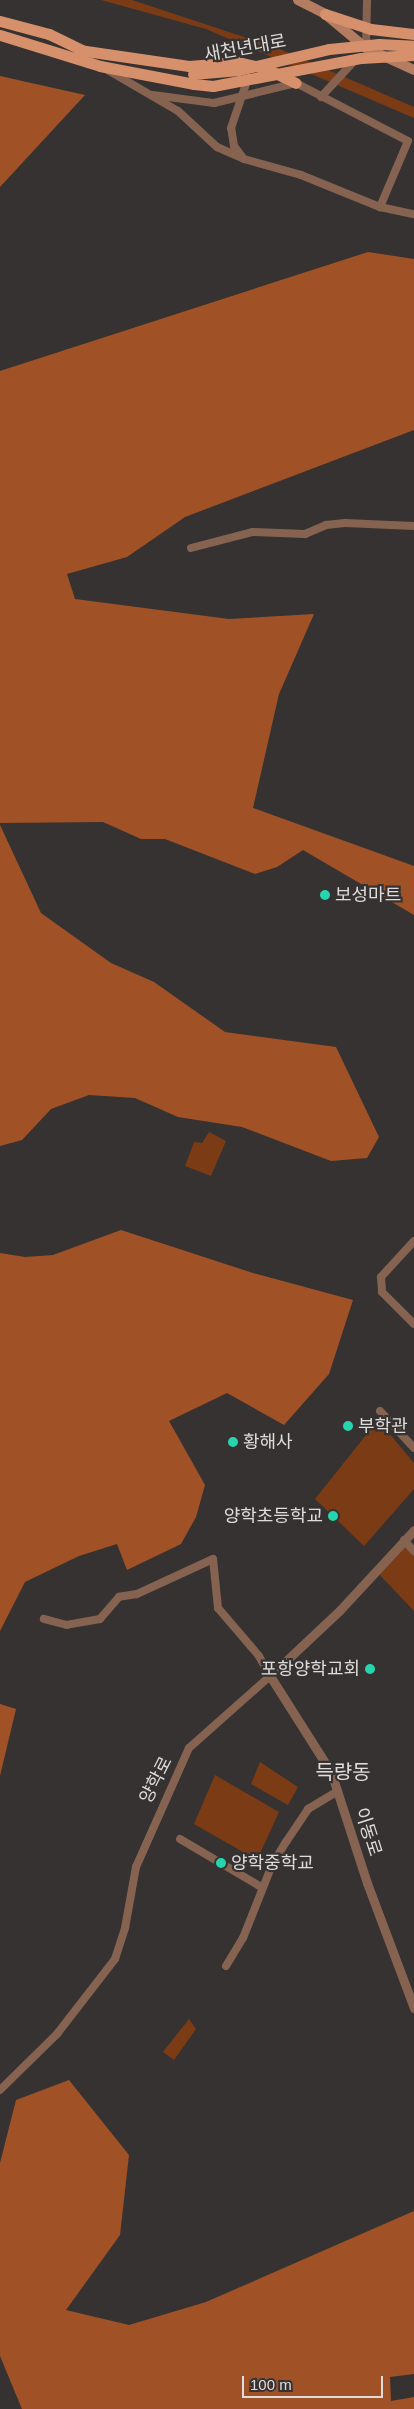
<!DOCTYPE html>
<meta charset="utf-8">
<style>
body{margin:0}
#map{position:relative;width:414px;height:2409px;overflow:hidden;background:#363231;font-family:Arial,"Noto Sans KR",sans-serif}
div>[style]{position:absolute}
.green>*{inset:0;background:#7b3b15}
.forest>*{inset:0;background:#a05226}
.minor>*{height:8px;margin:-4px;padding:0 4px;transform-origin:4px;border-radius:4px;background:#866351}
.tertiary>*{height:9px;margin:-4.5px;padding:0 4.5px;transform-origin:4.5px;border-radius:4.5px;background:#866351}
.secondary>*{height:10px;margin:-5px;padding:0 5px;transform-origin:5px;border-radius:5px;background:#b47d61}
.primary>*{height:11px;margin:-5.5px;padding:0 5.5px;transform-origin:5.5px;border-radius:5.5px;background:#d7906c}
.primary-bridge>*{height:11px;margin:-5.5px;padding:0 5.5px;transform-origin:5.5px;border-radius:5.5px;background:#d7906c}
.dots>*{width:14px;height:14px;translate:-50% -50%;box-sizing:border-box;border:2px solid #363231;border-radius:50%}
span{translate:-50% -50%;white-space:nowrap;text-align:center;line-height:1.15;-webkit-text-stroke:4.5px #363231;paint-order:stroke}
.street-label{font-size:18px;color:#dfdddc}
.poi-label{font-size:18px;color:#dfdddc}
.left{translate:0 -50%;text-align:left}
.right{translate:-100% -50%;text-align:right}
.quarter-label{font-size:20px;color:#e1dddb}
.scale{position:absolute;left:242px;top:2376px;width:141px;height:22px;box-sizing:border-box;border:2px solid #dfdddc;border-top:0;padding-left:6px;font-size:15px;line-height:18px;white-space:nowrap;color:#dfdddc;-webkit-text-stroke:4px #363231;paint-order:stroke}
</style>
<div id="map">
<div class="green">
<div style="clip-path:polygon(101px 0,132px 0,277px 48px,414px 107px,414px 118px,206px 29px)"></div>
<div style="clip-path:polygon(209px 1132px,226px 1141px,211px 1176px,185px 1166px,194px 1142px,202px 1143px)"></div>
<div style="clip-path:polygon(378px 1420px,414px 1463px,414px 1489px,364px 1546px,315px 1499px)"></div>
<div style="clip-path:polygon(404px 1540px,414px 1549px,414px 1611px,377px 1572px)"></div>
<div style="clip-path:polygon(260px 1762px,298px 1787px,288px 1805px,251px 1784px)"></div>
<div style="clip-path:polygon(215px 1775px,279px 1812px,257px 1860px,194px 1824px)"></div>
<div style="clip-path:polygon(189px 2019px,196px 2029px,174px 2060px,163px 2052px)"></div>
</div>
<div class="forest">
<div style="clip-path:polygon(0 76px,85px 95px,0 187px)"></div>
<div style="clip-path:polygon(368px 252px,414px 259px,414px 430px,185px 517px,127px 557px,67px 574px,75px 599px,229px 619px,314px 614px,279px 694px,253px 808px,414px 866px,414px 915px,303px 850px,277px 867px,255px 874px,165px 839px,141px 839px,103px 822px,0 823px,0 371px)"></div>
<div style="clip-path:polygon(0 825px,41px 913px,111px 963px,154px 982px,225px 1032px,336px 1047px,379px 1137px,367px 1158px,331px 1161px,242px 1127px,178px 1117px,135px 1098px,89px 1095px,51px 1109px,22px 1140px,0 1146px)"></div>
<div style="clip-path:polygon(121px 1230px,253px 1273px,353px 1300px,329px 1374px,284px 1425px,227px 1393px,169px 1421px,205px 1485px,196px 1517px,181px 1544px,127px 1570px,117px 1544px,79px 1556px,25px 1582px,0 1631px,0 1253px,25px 1257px,53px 1255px)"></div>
<div style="clip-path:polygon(0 1704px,16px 1709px,0 1776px)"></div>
<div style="clip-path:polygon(69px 2080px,129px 2155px,120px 2235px,66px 2310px,129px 2325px,206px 2302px,414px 2211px,414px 2374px,390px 2377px,391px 2401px,414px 2397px,414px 2409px,22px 2409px,0 2356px,0 2163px,16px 2100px)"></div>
</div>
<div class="minor">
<div style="left:366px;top:48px;width:48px;rotate:-88.8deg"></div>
<div style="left:106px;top:69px;width:83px;rotate:30.3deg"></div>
<div style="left:178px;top:111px;width:53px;rotate:42.7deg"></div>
<div style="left:217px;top:147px;width:30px;rotate:24deg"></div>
<div style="left:244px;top:159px;width:59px;rotate:15.7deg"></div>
<div style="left:301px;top:175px;width:85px;rotate:22.1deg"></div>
<div style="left:380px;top:207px;width:35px;rotate:12deg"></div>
<div style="left:153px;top:95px;width:62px;rotate:7.5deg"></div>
<div style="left:214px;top:103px;width:84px;rotate:-13.7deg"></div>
<div style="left:296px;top:83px;width:126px;rotate:27.4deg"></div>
<div style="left:408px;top:141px;width:72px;rotate:113deg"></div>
<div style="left:321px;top:97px;width:53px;rotate:-47.3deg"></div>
<div style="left:243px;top:158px;width:15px;rotate:-127deg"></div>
<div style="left:234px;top:146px;width:18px;rotate:-99deg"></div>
<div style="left:231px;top:128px;width:53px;rotate:-71.2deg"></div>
<div style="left:191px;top:548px;width:64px;rotate:-14.5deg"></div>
<div style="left:253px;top:532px;width:52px;rotate:2.2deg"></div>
<div style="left:305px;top:534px;width:23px;rotate:-23deg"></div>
<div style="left:326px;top:525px;width:19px;rotate:-6deg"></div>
<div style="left:345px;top:523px;width:69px;rotate:2.5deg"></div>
<div style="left:414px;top:1241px;width:49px;rotate:132.5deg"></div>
<div style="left:381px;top:1277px;width:15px;rotate:86deg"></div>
<div style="left:382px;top:1292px;width:45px;rotate:45deg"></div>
<div style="left:380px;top:1411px;width:50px;rotate:47.4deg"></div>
<div style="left:404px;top:1540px;width:15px;rotate:48deg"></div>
<div style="left:180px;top:1839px;width:96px;rotate:30.6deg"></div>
<div style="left:226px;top:1966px;width:33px;rotate:-59deg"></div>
<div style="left:243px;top:1938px;width:79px;rotate:-68.3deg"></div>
<div style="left:272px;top:1865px;width:27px;rotate:-59deg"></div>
<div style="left:286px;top:1842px;width:40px;rotate:-56deg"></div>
<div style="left:308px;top:1809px;width:35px;rotate:-31deg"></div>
<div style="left:0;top:2090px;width:80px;rotate:-44.5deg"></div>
<div style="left:57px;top:2034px;width:95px;rotate:-52.3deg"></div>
<div style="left:115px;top:1959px;width:33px;rotate:-72deg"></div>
<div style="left:125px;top:1928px;width:62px;rotate:-79.8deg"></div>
<div style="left:136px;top:1867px;width:130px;rotate:-66deg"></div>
<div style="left:189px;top:1748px;width:108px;rotate:-41.6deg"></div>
<div style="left:270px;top:1676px;width:23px;rotate:-119deg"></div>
<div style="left:259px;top:1656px;width:63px;rotate:-130.5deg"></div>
<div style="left:218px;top:1608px;width:49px;rotate:-95.8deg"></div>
<div style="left:213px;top:1559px;width:84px;rotate:155.3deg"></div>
<div style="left:137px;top:1594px;width:18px;rotate:171deg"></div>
<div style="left:119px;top:1597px;width:29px;rotate:131deg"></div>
<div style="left:100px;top:1619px;width:34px;rotate:170deg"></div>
<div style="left:67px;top:1625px;width:24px;rotate:-165deg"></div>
</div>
<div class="tertiary">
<div style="left:414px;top:1530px;width:109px;rotate:132.8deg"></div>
<div style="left:340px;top:1610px;width:96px;rotate:136.7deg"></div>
<div style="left:270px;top:1676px;width:114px;rotate:57.6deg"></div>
<div style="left:331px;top:1772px;width:117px;rotate:72deg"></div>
<div style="left:367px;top:1883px;width:134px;rotate:69.4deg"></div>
</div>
<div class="secondary">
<div style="left:298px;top:0;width:30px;rotate:27deg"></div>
<div style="left:325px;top:14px;width:53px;rotate:39.7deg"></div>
<div style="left:366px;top:48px;width:53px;rotate:24.6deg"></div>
</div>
<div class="primary">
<div style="left:325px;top:14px;width:48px;rotate:18.1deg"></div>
<div style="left:371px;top:29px;width:43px;rotate:6.6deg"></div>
<div style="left:0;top:21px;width:51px;rotate:14.9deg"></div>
<div style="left:49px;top:34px;width:41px;rotate:25.9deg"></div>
<div style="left:0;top:35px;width:105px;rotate:17.2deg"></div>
<div style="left:100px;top:66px;width:96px;rotate:10.8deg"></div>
<div style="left:79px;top:50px;width:111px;rotate:8.3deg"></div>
<div style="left:189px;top:66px;width:49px;rotate:-4.7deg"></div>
<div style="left:238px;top:62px;width:28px;rotate:13deg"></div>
<div style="left:265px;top:68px;width:34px;rotate:26deg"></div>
</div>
<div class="primary-bridge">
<div style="left:193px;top:74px;width:46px;rotate:-5deg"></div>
<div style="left:239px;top:70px;width:92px;rotate:-13.1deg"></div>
<div style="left:329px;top:49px;width:50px;rotate:-5.7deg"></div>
<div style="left:379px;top:44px;width:35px;rotate:3deg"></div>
<div style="left:194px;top:84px;width:19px;rotate:6deg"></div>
<div style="left:213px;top:86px;width:151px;rotate:-10.7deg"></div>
<div style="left:361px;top:58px;width:53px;rotate:-3.2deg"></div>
</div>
<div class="dots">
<div style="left:325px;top:895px;background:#26d5ae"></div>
<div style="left:348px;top:1426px;background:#26d5ae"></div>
<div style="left:233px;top:1442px;background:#26d5ae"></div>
<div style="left:333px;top:1516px;background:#26d5ae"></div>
<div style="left:370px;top:1669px;background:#26d5ae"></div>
<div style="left:221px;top:1863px;background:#26d5ae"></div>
</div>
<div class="street-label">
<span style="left:245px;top:48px;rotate:-10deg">새천년대로</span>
<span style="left:156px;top:1780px;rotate:-63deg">양학로</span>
<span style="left:368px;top:1832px;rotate:72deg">이동로</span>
</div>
<div class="poi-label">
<span class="left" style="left:335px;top:895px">보성마트</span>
<span class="left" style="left:358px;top:1426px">부학관</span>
<span class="left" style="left:243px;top:1442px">황해사</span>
<span class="right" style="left:323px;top:1516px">양학초등학교</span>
<span class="right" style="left:360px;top:1669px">포항양학교회</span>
<span class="left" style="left:231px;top:1863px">양학중학교</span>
</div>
<div class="quarter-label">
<span style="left:343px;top:1772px">득량동</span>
</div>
<div class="scale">100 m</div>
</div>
